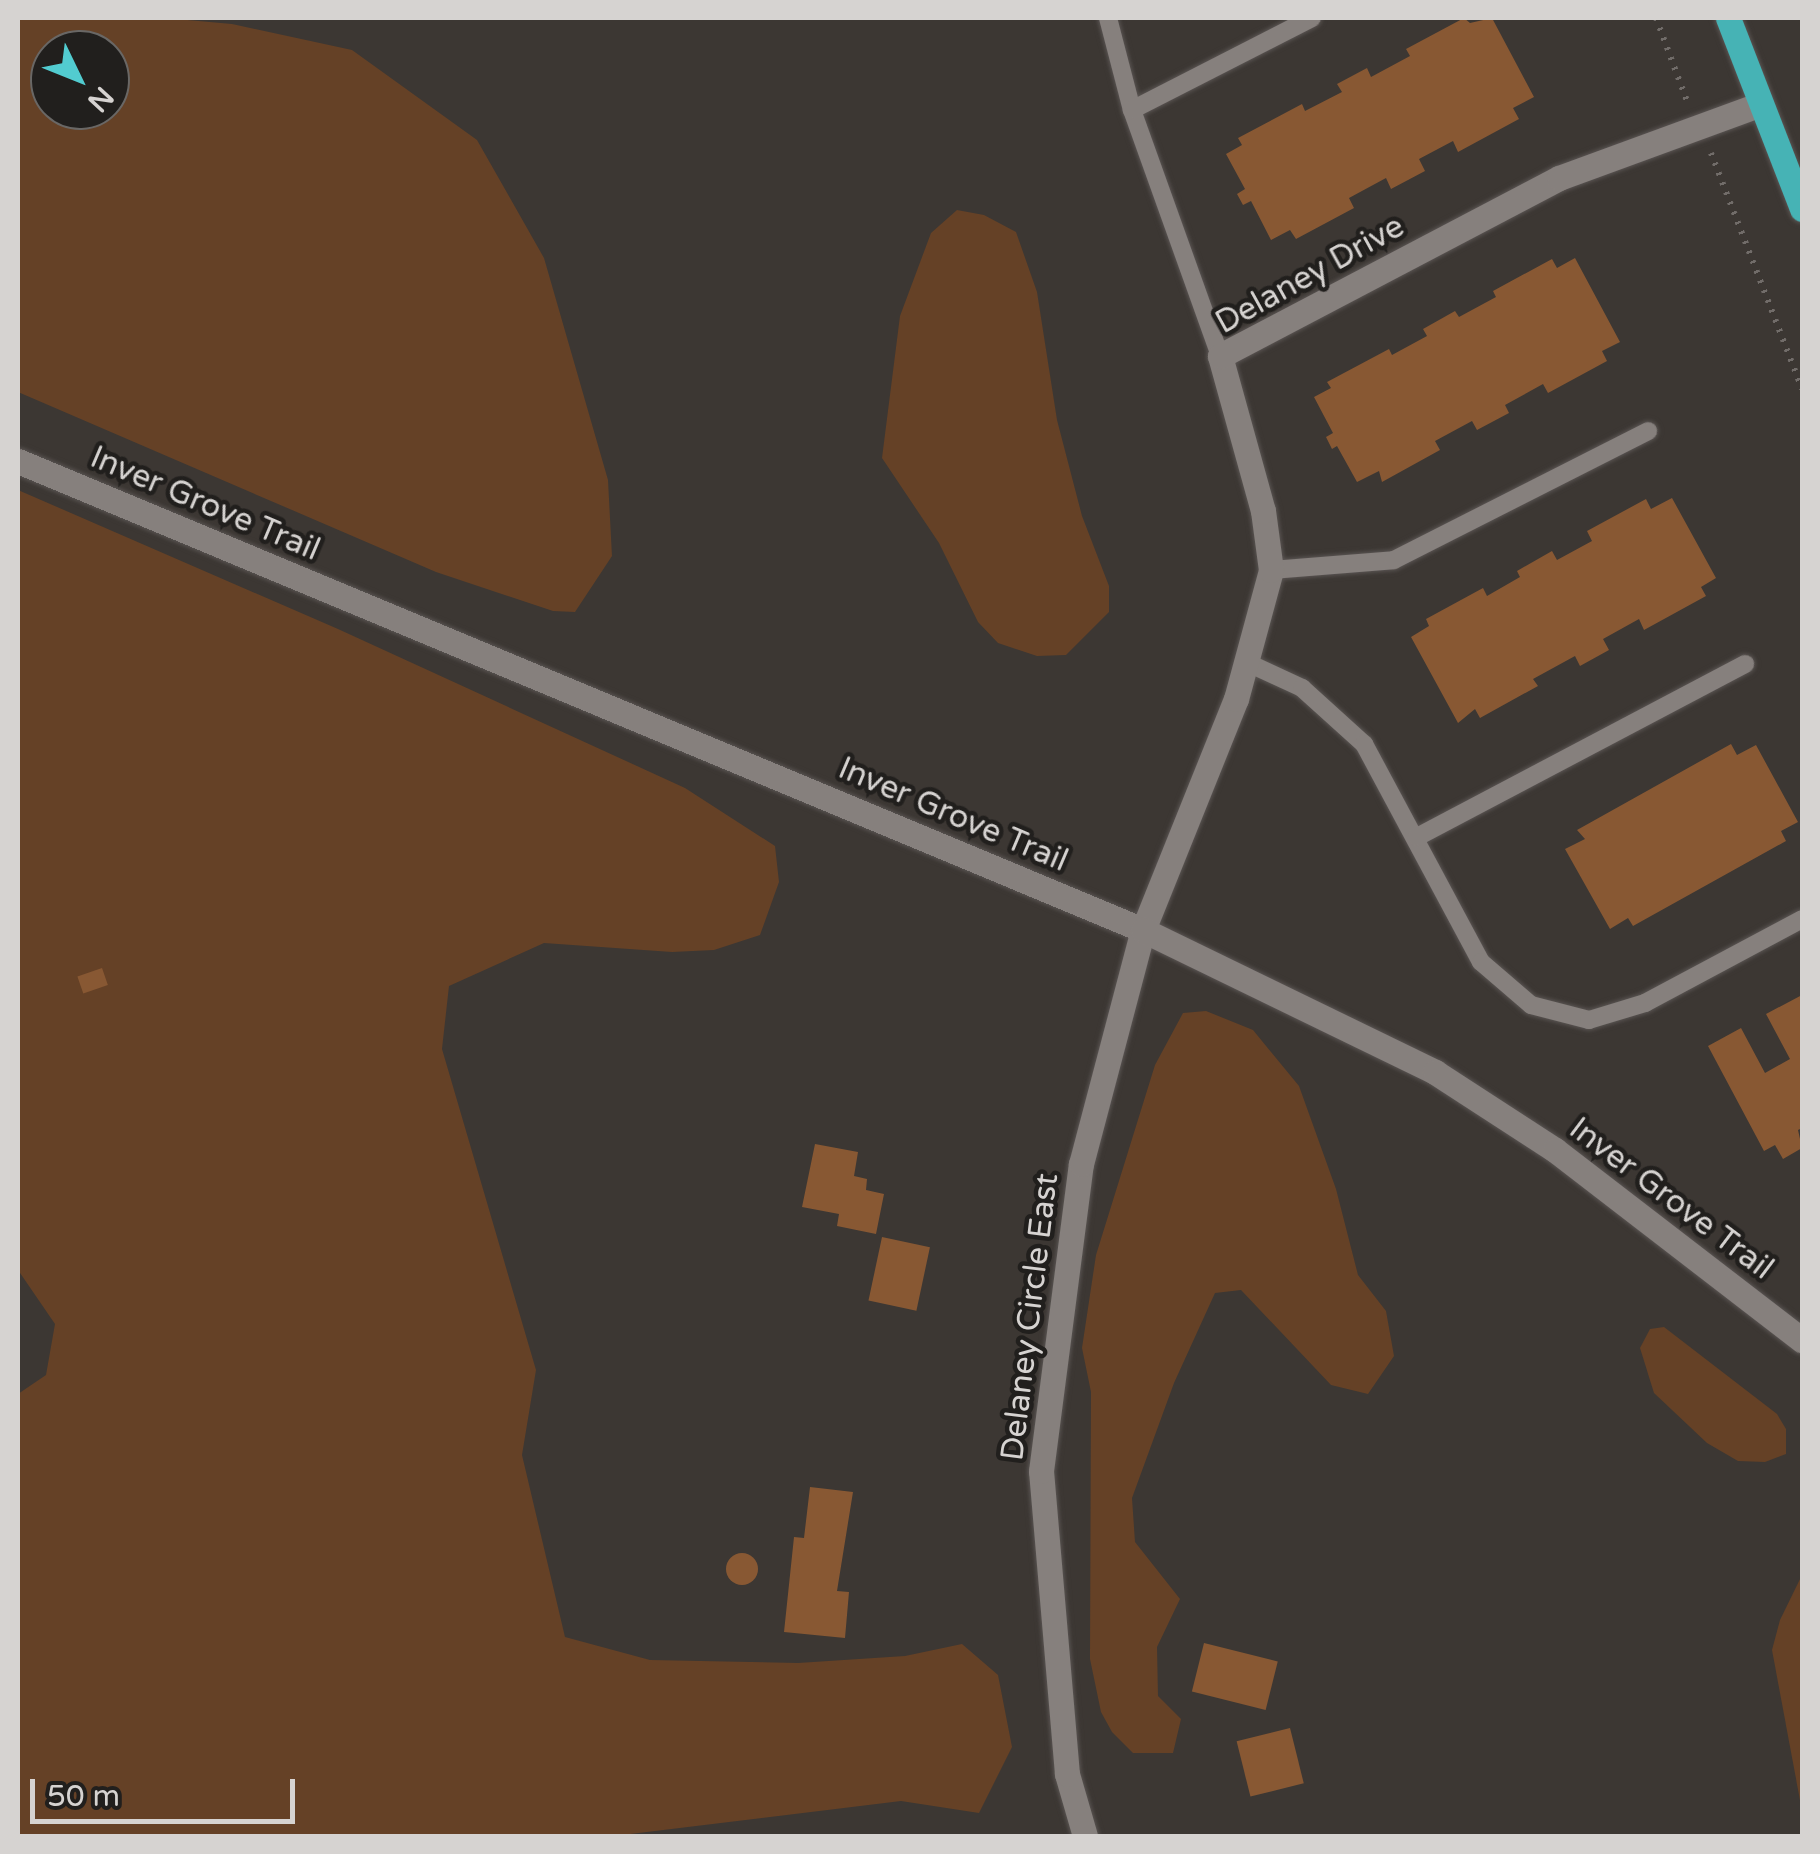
<!DOCTYPE html>
<style>
body{margin:0}
#map{position:relative;width:1820px;height:1854px;overflow:hidden;background:#3c3733;font-family:"Varela Round",sans-serif}
div>[style]{position:absolute}
.green>*{inset:0;background:#654126}
.building>*{inset:0;background:#885833;transform-origin:0 0}
.round{border-radius:50%}
.path>*{height:6px;margin-top:-3px;transform-origin:0;background:repeating-linear-gradient(90deg,#716c69 0 2.5px,transparent 0 10.5px)}
.roads{filter:drop-shadow(0 0 2px #595452) drop-shadow(0 0 2px #595452)}
.service>*{height:18px;margin:-9px;padding:0 9px;transform-origin:9px;border-radius:9px;background:#86807d}
.minor>*{height:25px;margin:-12.5px;padding:0 12.5px;transform-origin:12.5px;border-radius:12.5px;background:#86807d}
.tertiary>*{height:25px;margin:-12.5px;padding:0 12.5px;transform-origin:12.5px;border-radius:12.5px;background:#86807d}
.primary>*{height:25px;margin:-12.5px;padding:0 12.5px;transform-origin:12.5px;border-radius:12.5px;background:#46b3b5}
span{translate:-50% -50%;white-space:nowrap;text-align:center;line-height:1.15;-webkit-text-stroke:9px #211f1d;paint-order:stroke}
.street-label{font-size:32px;color:#d6d3d1}
.frame{position:absolute;inset:0;border:20px solid #d6d3d1;pointer-events:none}
.north{position:absolute;left:30px;top:30px;width:100px;height:100px;box-sizing:border-box;background:#211f1d;border:2px solid #696765;border-radius:50%;rotate:133deg;font-size:28px;font-weight:700;line-height:40px;text-align:center;color:#d6d3d1}
.north::after{content:'';display:block;margin:auto;width:35px;height:45px;background:#52ccd0;clip-path:polygon(50% 0,100% 100%,50% 72%,0 100%)}
.scale{position:absolute;left:30px;top:1779px;width:265px;height:45px;box-sizing:border-box;border:5px solid #d6d3d1;border-top:0;padding-left:12px;font-size:30px;line-height:35px;white-space:nowrap;color:#d6d3d1;-webkit-text-stroke:8px #211f1d;paint-order:stroke}
</style>
<div id="map">
<div class="green">
<div style="clip-path:polygon(evenodd,18px 18px,165px 18px,232px 24px,352px 50px,477px 140px,544px 258px,608px 480px,612px 556px,575px 612px,553px 611px,436px 572px,18px 392px,18px 18px,50px 50px,110px 50px,110px 110px,50px 110px,50px 50px)"></div>
<div style="clip-path:polygon(957px 210px,984px 215px,1016px 232px,1037px 292px,1057px 420px,1082px 516px,1109px 586px,1109px 612px,1066px 655px,1037px 656px,998px 643px,978px 622px,939px 543px,882px 458px,900px 316px,931px 233px)"></div>
<div style="clip-path:polygon(18px 490px,338px 629px,685px 788px,775px 846px,779px 882px,760px 935px,714px 950px,672px 952px,544px 943px,449px 986px,442px 1049px,536px 1370px,522px 1455px,565px 1637px,650px 1660px,798px 1663px,905px 1656px,962px 1644px,998px 1675px,1012px 1747px,979px 1813px,901px 1801px,614px 1836px,18px 1836px,18px 1394px,46px 1375px,55px 1324px,18px 1270px)"></div>
<div style="clip-path:polygon(1206px 1011px,1253px 1030px,1299px 1086px,1336px 1189px,1358px 1275px,1386px 1311px,1394px 1356px,1368px 1394px,1331px 1385px,1241px 1290px,1215px 1293px,1174px 1383px,1132px 1498px,1135px 1542px,1180px 1599px,1157px 1647px,1158px 1696px,1181px 1719px,1173px 1753px,1133px 1753px,1112px 1732px,1101px 1712px,1090px 1659px,1091px 1392px,1082px 1348px,1096px 1255px,1155px 1065px,1183px 1013px)"></div>
<div style="clip-path:polygon(1664px 1327px,1777px 1414px,1786px 1429px,1786px 1454px,1765px 1462px,1738px 1461px,1707px 1443px,1654px 1393px,1640px 1348px,1650px 1329px)"></div>
<div style="clip-path:polygon(1802px 1575px,1802px 1811px,1772px 1650px,1780px 1620px)"></div>
</div>
<div class="building">
<div style="clip-path:polygon(1464px 18px,1470px 23px,1492px 18px,1534px 97px,1513px 108px,1519px 119px,1458px 152px,1453px 141px,1419px 159px,1425px 171px,1391px 189px,1386px 178px,1349px 198px,1354px 208px,1296px 239px,1290px 230px,1271px 240px,1251px 201px,1243px 205px,1237px 194px,1245px 189px,1226px 154px,1242px 145px,1238px 138px,1302px 104px,1305px 111px,1342px 92px,1337px 84px,1367px 68px,1371px 77px,1410px 56px,1406px 49px)"></div>
<div style="clip-path:polygon(1575px 258px,1620px 342px,1602px 351px,1607px 361px,1548px 393px,1543px 384px,1505px 405px,1509px 413px,1477px 430px,1472px 421px,1435px 441px,1440px 450px,1382px 482px,1379px 471px,1357px 482px,1337px 446px,1332px 449px,1326px 437px,1333px 433px,1314px 397px,1331px 388px,1327px 382px,1389px 349px,1392px 355px,1427px 336px,1423px 329px,1455px 311px,1459px 317px,1496px 297px,1493px 291px,1552px 259px,1557px 268px)"></div>
<div style="clip-path:polygon(1672px 498px,1716px 578px,1701px 587px,1706px 596px,1644px 630px,1639px 619px,1603px 639px,1609px 650px,1580px 666px,1575px 656px,1533px 679px,1538px 686px,1480px 718px,1475px 709px,1458px 723px,1411px 637px,1429px 626px,1426px 619px,1483px 588px,1487px 596px,1520px 577px,1517px 571px,1552px 551px,1557px 560px,1592px 541px,1587px 531px,1646px 499px,1651px 509px)"></div>
<div style="clip-path:polygon(1731px 744px,1737px 755px,1756px 745px,1798px 822px,1781px 831px,1786px 841px,1633px 926px,1628px 918px,1610px 929px,1565px 849px,1585px 839px,1577px 830px)"></div>
<div style="left:102px;top:968px;width:18px;height:26px;rotate:71deg"></div>
<div style="clip-path:polygon(1802px 995px,1802px 1128px,1798px 1130px,1802px 1148px,1783px 1159px,1775px 1145px,1764px 1151px,1708px 1046px,1741px 1028px,1765px 1073px,1790px 1059px,1766px 1014px)"></div>
<div style="clip-path:polygon(815px 1144px,858px 1152px,854px 1176px,867px 1179px,866px 1190px,884px 1194px,876px 1234px,837px 1226px,839px 1214px,802px 1207px)"></div>
<div style="left:882px;top:1237px;width:49px;height:65px;rotate:12deg"></div>
<div style="clip-path:polygon(810px 1487px,853px 1492px,837px 1591px,849px 1592px,845px 1638px,784px 1632px,794px 1537px,804px 1538px)"></div>
<div class="round" style="left:726px;top:1553px;width:32px;height:32px"></div>
<div style="left:1204px;top:1643px;width:76px;height:50px;rotate:14deg"></div>
<div style="left:1290px;top:1728px;width:57px;height:55px;rotate:76deg"></div>
</div>
<div class="path">
<div style="left:1656px;top:18px;width:89px;rotate:69.5deg"></div>
<div style="left:1711px;top:153px;width:253px;rotate:68.9deg"></div>
</div>
<div class="roads">
<div class="service">
<div style="left:1108px;top:18px;width:95px;rotate:75.4deg"></div>
<div style="left:1132px;top:110px;width:261px;rotate:70.3deg"></div>
<div style="left:1132px;top:110px;width:202px;rotate:-27.1deg"></div>
<div style="left:1271px;top:570px;width:123px;rotate:-4.6deg"></div>
<div style="left:1394px;top:560px;width:285px;rotate:-26.9deg"></div>
<div style="left:1248px;top:663px;width:60px;rotate:24.8deg"></div>
<div style="left:1302px;top:688px;width:84px;rotate:42.1deg"></div>
<div style="left:1364px;top:744px;width:247px;rotate:61.8deg"></div>
<div style="left:1481px;top:962px;width:66px;rotate:40.7deg"></div>
<div style="left:1531px;top:1005px;width:60px;rotate:14.5deg"></div>
<div style="left:1589px;top:1020px;width:59px;rotate:-16.9deg"></div>
<div style="left:1645px;top:1003px;width:178px;rotate:-28.1deg"></div>
<div style="left:1417px;top:837px;width:371px;rotate:-27.8deg"></div>
</div>
<div class="minor">
<div style="left:1085px;top:1836px;width:65px;rotate:-106.2deg"></div>
<div style="left:1067px;top:1774px;width:304px;rotate:-94.9deg"></div>
<div style="left:1041px;top:1471px;width:310px;rotate:-82.6deg"></div>
<div style="left:1081px;top:1164px;width:242px;rotate:-75.2deg"></div>
<div style="left:1143px;top:930px;width:249px;rotate:-68.1deg"></div>
<div style="left:1236px;top:699px;width:134px;rotate:-74.8deg"></div>
<div style="left:1271px;top:570px;width:60px;rotate:-97.7deg"></div>
<div style="left:1263px;top:511px;width:161px;rotate:-105.5deg"></div>
<div style="left:1220px;top:356px;width:383px;rotate:-27.7deg"></div>
<div style="left:1559px;top:178px;width:212px;rotate:-20.1deg"></div>
</div>
<div class="tertiary">
<div style="left:18px;top:461px;width:1219px;rotate:22.63deg"></div>
<div style="left:1143px;top:930px;width:325px;rotate:25.9deg"></div>
<div style="left:1435px;top:1072px;width:143px;rotate:33deg"></div>
<div style="left:1555px;top:1150px;width:312px;rotate:37.6deg"></div>
</div>
<div class="primary">
<div style="left:1728px;top:18px;width:205px;rotate:68.8deg"></div>
</div>
</div>
<div class="street-label">
<span style="left:1310px;top:275px;rotate:-29deg">Delaney Drive</span>
<span style="left:205px;top:504px;rotate:23deg">Inver Grove Trail</span>
<span style="left:953px;top:815px;rotate:23deg">Inver Grove Trail</span>
<span style="left:1671px;top:1199px;rotate:37deg">Inver Grove Trail</span>
<span style="left:1030px;top:1317px;rotate:-83deg">Delaney Circle East</span>
</div>
<div class="frame"></div>
<div class="north">N</div>
<div class="scale">50 m</div>
</div>
